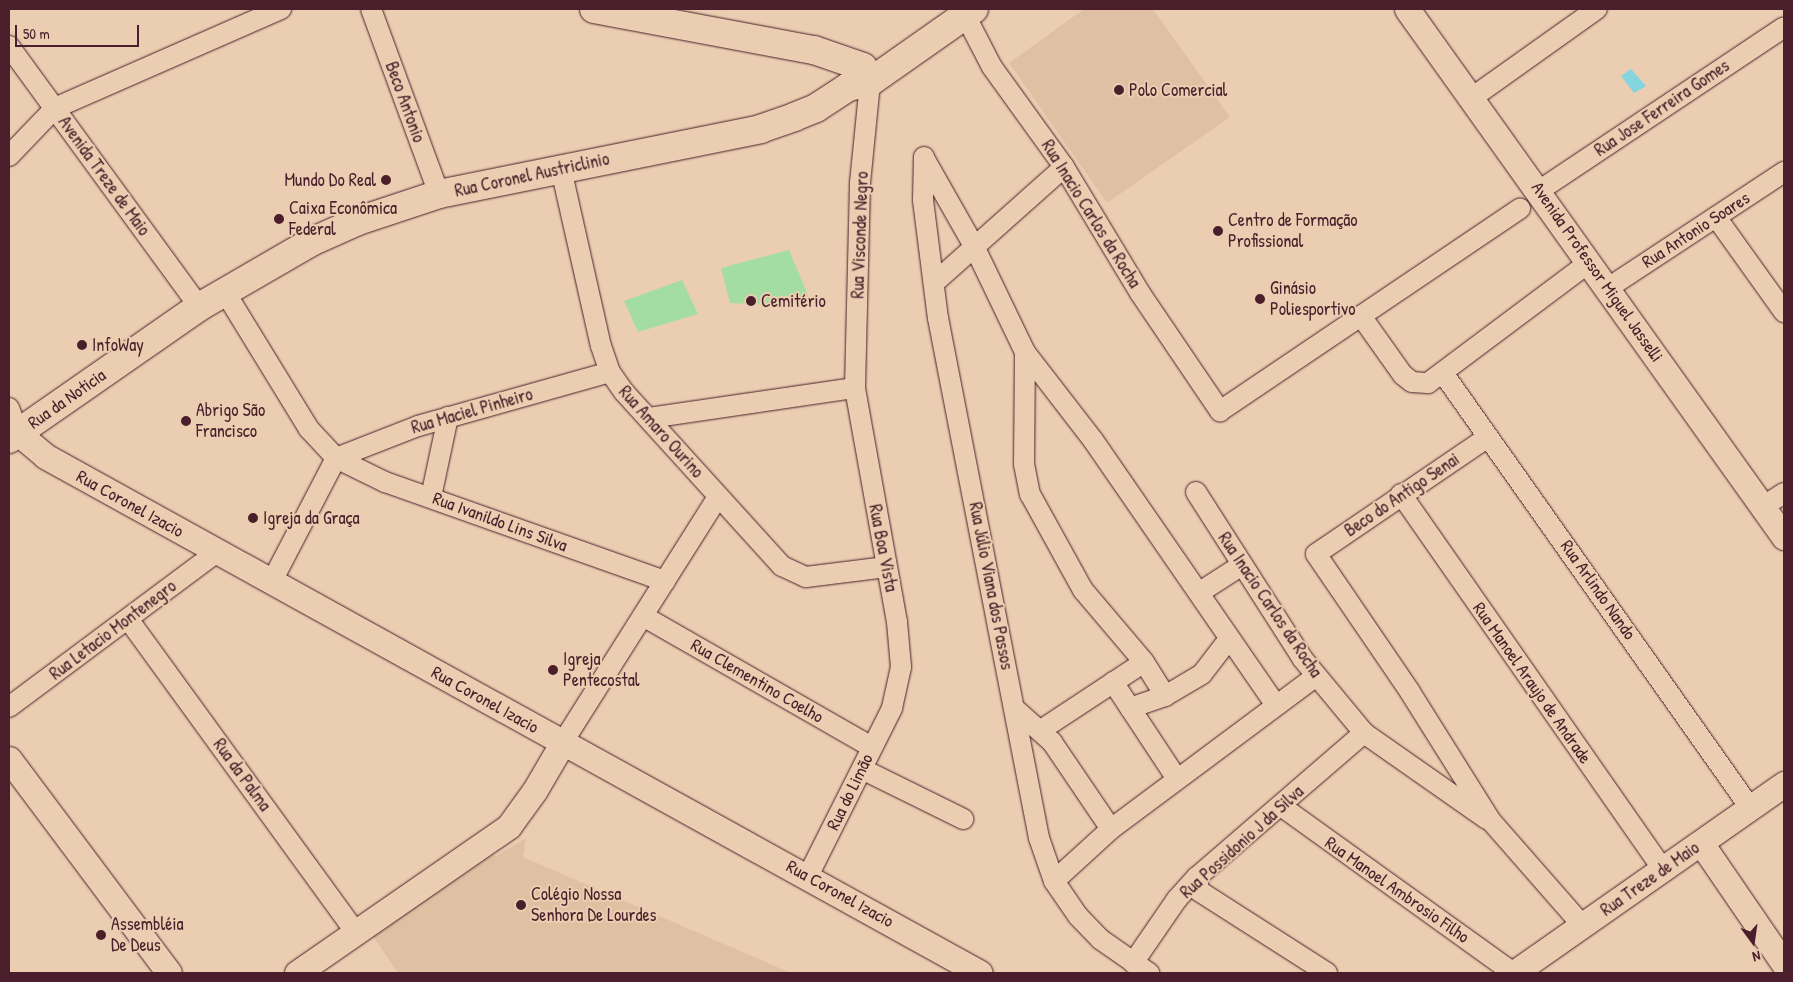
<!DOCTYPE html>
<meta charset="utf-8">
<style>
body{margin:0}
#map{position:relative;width:1793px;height:982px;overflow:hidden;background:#ebceb1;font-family:"Patrick Hand",sans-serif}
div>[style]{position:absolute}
.built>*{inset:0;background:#dfc0a2}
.green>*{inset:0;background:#a3dda2}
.water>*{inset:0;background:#85d5de}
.roads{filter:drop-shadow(0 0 1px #4a1f2b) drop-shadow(0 0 1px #4a1f2b)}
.minor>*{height:20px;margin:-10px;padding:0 10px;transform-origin:10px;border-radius:10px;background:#ebceb1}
.tertiary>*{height:25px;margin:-12.5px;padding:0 12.5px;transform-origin:12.5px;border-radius:12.5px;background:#ebceb1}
.secondary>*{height:28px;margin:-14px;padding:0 14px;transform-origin:14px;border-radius:14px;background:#ebceb1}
.dots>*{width:14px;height:14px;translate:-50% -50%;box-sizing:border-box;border:2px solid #ebceb1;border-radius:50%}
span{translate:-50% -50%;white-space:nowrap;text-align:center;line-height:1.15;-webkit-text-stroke:4px #ebceb1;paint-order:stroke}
.poi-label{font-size:18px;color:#4a1f2b}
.left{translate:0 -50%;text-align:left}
.right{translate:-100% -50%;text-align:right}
.street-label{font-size:18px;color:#4a1f2b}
.frame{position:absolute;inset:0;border:10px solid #4a1f2b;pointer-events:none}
.north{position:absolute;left:1728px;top:917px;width:50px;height:50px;-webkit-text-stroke:4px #ebceb1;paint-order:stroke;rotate:166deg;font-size:14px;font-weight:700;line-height:20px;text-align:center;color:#4a1f2b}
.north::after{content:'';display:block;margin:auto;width:18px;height:22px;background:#4a1f2b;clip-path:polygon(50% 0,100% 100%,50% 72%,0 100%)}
.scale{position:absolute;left:15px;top:25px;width:124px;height:22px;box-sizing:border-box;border:2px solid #4a1f2b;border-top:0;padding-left:6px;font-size:15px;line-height:18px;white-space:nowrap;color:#4a1f2b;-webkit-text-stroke:4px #ebceb1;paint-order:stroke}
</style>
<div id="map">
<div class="built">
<div style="clip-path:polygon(1084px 9px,1153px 9px,1230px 117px,1107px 203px,1009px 63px)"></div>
<div style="clip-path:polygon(526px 838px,523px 857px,791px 973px,398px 973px,370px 932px,489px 851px,496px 856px)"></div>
</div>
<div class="green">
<div style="clip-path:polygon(789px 250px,813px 307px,730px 303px,721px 268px)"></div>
<div style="clip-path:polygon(682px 280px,698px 314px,638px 332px,624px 301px)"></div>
</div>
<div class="water">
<div style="clip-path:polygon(1631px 69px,1646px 86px,1634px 93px,1621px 76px)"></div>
</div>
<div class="roads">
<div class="minor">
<div style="left:371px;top:9px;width:197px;rotate:69.8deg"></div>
<div style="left:962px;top:9px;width:65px;rotate:62.7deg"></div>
<div style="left:992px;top:67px;width:123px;rotate:54.2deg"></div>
<div style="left:1064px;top:167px;width:147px;rotate:58.9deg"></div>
<div style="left:1140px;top:293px;width:143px;rotate:55.9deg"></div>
<div style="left:1220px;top:411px;width:362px;rotate:-34deg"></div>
<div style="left:9px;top:46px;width:323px;rotate:53.9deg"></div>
<div style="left:1473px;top:97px;width:152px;rotate:-35.4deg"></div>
<div style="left:9px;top:156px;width:66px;rotate:-46.2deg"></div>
<div style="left:55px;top:108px;width:247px;rotate:-23.7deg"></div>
<div style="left:924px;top:157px;width:43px;rotate:91.3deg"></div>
<div style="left:923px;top:200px;width:119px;rotate:82.8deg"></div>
<div style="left:938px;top:318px;width:530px;rotate:79.01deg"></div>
<div style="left:1039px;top:838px;width:46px;rotate:70.8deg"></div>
<div style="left:1054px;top:881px;width:42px;rotate:55.6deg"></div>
<div style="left:1078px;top:916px;width:32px;rotate:46deg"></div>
<div style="left:1100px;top:939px;width:60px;rotate:34.8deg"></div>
<div style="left:924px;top:158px;width:101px;rotate:60.4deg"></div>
<div style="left:974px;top:246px;width:118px;rotate:64.3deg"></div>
<div style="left:1025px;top:352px;width:111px;rotate:52.3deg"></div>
<div style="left:1093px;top:440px;width:321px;rotate:55.4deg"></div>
<div style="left:561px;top:169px;width:181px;rotate:77.3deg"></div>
<div style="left:601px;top:346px;width:28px;rotate:71deg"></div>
<div style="left:610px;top:372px;width:24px;rotate:55deg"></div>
<div style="left:624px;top:392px;width:235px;rotate:47.8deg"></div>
<div style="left:782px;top:566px;width:26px;rotate:25deg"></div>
<div style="left:806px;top:577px;width:81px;rotate:-7.1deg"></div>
<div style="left:1540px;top:190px;width:293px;rotate:-33.7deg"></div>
<div style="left:1716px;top:217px;width:117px;rotate:54.4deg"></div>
<div style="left:934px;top:283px;width:174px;rotate:-41.7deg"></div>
<div style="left:1608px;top:288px;width:211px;rotate:-33.4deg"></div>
<div style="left:225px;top:292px;width:161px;rotate:58.5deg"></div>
<div style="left:309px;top:429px;width:40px;rotate:47deg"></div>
<div style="left:336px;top:458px;width:55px;rotate:26.1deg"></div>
<div style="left:385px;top:482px;width:297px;rotate:19.5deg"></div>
<div style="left:1361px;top:316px;width:72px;rotate:54.6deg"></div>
<div style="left:1403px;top:375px;width:11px;rotate:38deg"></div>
<div style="left:1412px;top:382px;width:16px;rotate:4deg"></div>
<div style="left:1428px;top:383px;width:202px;rotate:-36.8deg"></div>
<div style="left:1025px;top:352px;width:112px;rotate:90.5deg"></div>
<div style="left:1024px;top:464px;width:31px;rotate:79deg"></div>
<div style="left:1030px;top:494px;width:110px;rotate:61.1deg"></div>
<div style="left:1083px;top:590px;width:94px;rotate:49.7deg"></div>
<div style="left:1144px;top:662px;width:40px;rotate:58deg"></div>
<div style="left:1443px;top:373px;width:534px;rotate:54.76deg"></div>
<div style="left:9px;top:408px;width:27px;rotate:70deg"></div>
<div style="left:649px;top:418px;width:208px;rotate:-8.3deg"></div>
<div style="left:1488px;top:437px;width:208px;rotate:145.8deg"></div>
<div style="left:1316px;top:554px;width:167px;rotate:55.7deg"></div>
<div style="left:1410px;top:692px;width:152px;rotate:57.9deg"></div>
<div style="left:1491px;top:821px;width:140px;rotate:48.8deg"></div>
<div style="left:336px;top:458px;width:88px;rotate:-21.3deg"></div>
<div style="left:418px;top:426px;width:199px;rotate:-15.7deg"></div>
<div style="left:1196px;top:492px;width:197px;rotate:57.4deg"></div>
<div style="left:1302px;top:658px;width:97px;rotate:50.4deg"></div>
<div style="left:1364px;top:733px;width:150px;rotate:35deg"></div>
<div style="left:1401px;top:494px;width:460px;rotate:55.1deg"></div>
<div style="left:431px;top:497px;width:82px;rotate:-78deg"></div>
<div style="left:1764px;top:506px;width:24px;rotate:-33deg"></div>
<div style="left:271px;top:583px;width:141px;rotate:-62.5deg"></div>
<div style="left:1200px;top:592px;width:50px;rotate:-32.7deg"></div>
<div style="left:643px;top:616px;width:264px;rotate:29.8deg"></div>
<div style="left:128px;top:619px;width:387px;rotate:54deg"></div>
<div style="left:1113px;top:682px;width:116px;rotate:56.6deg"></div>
<div style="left:9px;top:707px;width:259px;rotate:-36.7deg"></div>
<div style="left:1130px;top:708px;width:37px;rotate:-19deg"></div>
<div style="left:1165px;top:696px;width:43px;rotate:-30.7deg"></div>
<div style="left:1202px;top:674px;width:44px;rotate:-52.4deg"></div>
<div style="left:1015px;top:709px;width:50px;rotate:41.7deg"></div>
<div style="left:1052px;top:742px;width:105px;rotate:55.9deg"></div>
<div style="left:1041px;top:730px;width:123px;rotate:-33.4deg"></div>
<div style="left:563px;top:742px;width:290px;rotate:-57.7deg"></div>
<div style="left:862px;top:769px;width:113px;rotate:26.3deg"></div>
<div style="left:1281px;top:806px;width:286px;rotate:35.7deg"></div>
<div style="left:808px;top:876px;width:188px;rotate:-63.4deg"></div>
<div style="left:892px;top:708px;width:42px;rotate:-77.6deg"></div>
<div style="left:901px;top:667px;width:45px;rotate:-95.1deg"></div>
<div style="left:897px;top:622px;width:238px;rotate:-100.2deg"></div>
<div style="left:855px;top:388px;width:205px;rotate:-88.6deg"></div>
<div style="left:860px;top:183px;width:101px;rotate:-84.3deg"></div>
<div style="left:1197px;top:877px;width:14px;rotate:82deg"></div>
<div style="left:1199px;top:891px;width:152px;rotate:32.6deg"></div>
<div style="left:1054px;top:881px;width:77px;rotate:-42.4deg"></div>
<div style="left:1111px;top:829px;width:256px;rotate:-36.7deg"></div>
<div style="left:1133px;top:963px;width:78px;rotate:-55.5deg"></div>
<div style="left:1177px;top:899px;width:30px;rotate:-48deg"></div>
<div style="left:1197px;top:877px;width:221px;rotate:-40.8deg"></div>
</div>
<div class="tertiary">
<div style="left:1407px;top:9px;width:649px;rotate:54.47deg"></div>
<div style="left:18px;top:433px;width:35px;rotate:40deg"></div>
<div style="left:45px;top:456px;width:1068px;rotate:28.94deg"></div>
<div style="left:9px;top:759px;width:267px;rotate:53.2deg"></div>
<div style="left:1701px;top:843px;width:147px;rotate:55.6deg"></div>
<div style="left:297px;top:973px;width:258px;rotate:-34.7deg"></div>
<div style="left:509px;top:826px;width:44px;rotate:-54.2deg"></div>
<div style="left:535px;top:790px;width:56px;rotate:-59.7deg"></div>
<div style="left:1514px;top:973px;width:330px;rotate:-35deg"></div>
</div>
<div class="secondary">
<div style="left:594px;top:9px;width:224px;rotate:10.6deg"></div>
<div style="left:814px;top:50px;width:52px;rotate:19.1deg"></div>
<div style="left:9px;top:439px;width:231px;rotate:-34.8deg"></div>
<div style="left:199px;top:307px;width:129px;rotate:-30.1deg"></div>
<div style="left:311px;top:242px;width:51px;rotate:-24.1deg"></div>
<div style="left:358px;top:221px;width:85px;rotate:-18.4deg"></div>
<div style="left:439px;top:194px;width:328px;rotate:-11.4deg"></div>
<div style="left:760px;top:129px;width:36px;rotate:-19deg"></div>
<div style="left:794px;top:117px;width:24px;rotate:-22deg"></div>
<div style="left:816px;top:108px;width:38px;rotate:-33deg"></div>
<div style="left:848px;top:87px;width:23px;rotate:-13deg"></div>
<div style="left:870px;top:82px;width:127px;rotate:-35.1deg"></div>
</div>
</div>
<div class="dots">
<div style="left:1119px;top:90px;background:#4a1f2b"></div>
<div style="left:386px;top:180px;background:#4a1f2b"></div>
<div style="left:279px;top:219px;background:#4a1f2b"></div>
<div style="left:1218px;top:231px;background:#4a1f2b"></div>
<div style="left:1260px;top:299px;background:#4a1f2b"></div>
<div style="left:751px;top:301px;background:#4a1f2b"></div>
<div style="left:82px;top:345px;background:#4a1f2b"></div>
<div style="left:186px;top:421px;background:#4a1f2b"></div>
<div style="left:253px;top:518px;background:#4a1f2b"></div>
<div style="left:553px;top:670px;background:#4a1f2b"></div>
<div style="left:521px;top:905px;background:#4a1f2b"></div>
<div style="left:101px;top:935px;background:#4a1f2b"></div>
</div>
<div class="poi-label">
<span class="left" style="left:1129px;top:90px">Polo Comercial</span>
<span class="right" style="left:376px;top:180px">Mundo Do Real</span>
<span class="left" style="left:289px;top:219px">Caixa Econômica<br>Federal</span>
<span class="left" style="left:1228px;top:231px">Centro de Formação<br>Profissional</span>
<span class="left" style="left:1270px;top:299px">Ginásio<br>Poliesportivo</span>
<span class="left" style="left:761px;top:301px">Cemitério</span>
<span class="left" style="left:92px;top:345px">InfoWay</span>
<span class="left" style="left:196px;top:421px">Abrigo São<br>Francisco</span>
<span class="left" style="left:263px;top:518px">Igreja da Graça</span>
<span class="left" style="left:563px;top:670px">Igreja<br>Pentecostal</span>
<span class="left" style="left:531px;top:905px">Colégio Nossa<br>Senhora De Lourdes</span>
<span class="left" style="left:111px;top:935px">Assembléia<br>De Deus</span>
</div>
<div class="street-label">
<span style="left:405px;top:102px;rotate:70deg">Beco Antonio</span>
<span style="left:1662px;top:108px;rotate:-34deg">Rua Jose Ferreira Gomes</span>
<span style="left:532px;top:175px;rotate:-12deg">Rua Coronel Austriclinio</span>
<span style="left:104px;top:176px;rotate:54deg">Avenida Treze de Maio</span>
<span style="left:1091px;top:214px;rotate:58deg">Rua Inacio Carlos da Rocha</span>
<span style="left:1696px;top:230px;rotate:-33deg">Rua Antonio Soares</span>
<span style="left:860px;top:235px;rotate:-88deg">Rua Visconde Negro</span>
<span style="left:1597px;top:272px;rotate:55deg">Avenida Professor Miguel Jasselli</span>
<span style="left:67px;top:399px;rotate:-35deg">Rua da Noticia</span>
<span style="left:472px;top:411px;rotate:-16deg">Rua Maciel Pinheiro</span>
<span style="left:661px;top:432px;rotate:48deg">Rua Amaro Ourino</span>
<span style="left:1402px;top:495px;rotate:-34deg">Beco do Antigo Senai</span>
<span style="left:130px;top:504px;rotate:29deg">Rua Coronel Izacio</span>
<span style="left:500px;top:522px;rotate:20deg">Rua Ivanildo Lins Silva</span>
<span style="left:883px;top:548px;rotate:79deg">Rua Boa Vista</span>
<span style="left:991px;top:586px;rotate:79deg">Rua Júlio Viana dos Passos</span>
<span style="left:1598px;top:590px;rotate:55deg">Rua Arlindo Nando</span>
<span style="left:1270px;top:605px;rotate:56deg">Rua Inacio Carlos da Rocha</span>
<span style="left:113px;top:630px;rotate:-37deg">Rua Letacio Montenegro</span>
<span style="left:757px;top:681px;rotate:30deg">Rua Clementino Coelho</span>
<span style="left:1532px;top:683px;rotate:55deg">Rua Manoel Araujo de Andrade</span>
<span style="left:485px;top:700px;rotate:29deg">Rua Coronel Izacio</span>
<span style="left:242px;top:775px;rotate:54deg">Rua da Palma</span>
<span style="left:850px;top:792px;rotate:-64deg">Rua do Limão</span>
<span style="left:1242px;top:842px;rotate:-42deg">Rua Possidonio J da Silva</span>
<span style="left:1650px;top:879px;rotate:-35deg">Rua Treze de Maio</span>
<span style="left:1397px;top:890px;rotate:35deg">Rua Manoel Ambrosio Filho</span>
<span style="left:840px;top:894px;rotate:29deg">Rua Coronel Izacio</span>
</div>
<div class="frame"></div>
<div class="north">N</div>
<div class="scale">50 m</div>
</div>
